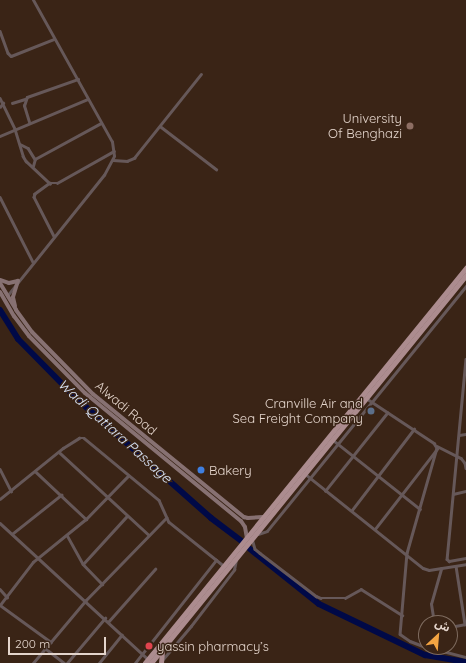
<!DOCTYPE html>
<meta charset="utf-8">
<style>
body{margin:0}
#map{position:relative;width:466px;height:663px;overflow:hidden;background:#3a2416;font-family:Quicksand,"Noto Sans Arabic",sans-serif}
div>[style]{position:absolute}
.river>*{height:6px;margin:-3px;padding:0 3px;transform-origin:3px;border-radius:3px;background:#000947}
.minor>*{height:2.5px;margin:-1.25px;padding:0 1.25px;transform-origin:1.25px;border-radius:1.25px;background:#665859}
.secondary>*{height:4px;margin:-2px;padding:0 2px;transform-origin:2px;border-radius:2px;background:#877172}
.trunk>*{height:4.5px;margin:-2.25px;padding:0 2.25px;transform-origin:2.25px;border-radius:2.25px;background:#ac8c8f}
.dots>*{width:11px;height:11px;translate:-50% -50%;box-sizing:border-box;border:2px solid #3a2416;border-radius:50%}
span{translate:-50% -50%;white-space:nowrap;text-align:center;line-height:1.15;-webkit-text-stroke:3px #3a2416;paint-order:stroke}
.poi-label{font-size:13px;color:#e4d5cc}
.right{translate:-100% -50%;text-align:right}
.left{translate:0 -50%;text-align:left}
.street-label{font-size:13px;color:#e4d5cc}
.water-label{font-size:14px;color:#d9e4f7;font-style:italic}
.north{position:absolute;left:418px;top:615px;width:40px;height:40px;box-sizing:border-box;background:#3a2416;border:1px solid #7e6b5f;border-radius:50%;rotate:26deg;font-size:11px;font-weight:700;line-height:16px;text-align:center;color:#e4d5cc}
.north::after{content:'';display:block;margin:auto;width:14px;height:18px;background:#f3a442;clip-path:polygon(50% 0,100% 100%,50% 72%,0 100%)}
.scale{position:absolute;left:8px;top:637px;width:98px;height:18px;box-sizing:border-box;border:2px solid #e4d5cc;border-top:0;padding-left:5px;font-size:12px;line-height:14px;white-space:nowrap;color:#e4d5cc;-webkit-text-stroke:3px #3a2416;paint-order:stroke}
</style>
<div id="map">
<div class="river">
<div style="left:0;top:310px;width:34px;rotate:58deg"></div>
<div style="left:18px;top:339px;width:84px;rotate:45.5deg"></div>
<div style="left:77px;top:399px;width:179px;rotate:41.6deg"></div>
<div style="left:211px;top:518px;width:38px;rotate:37deg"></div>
<div style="left:250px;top:549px;width:88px;rotate:38.6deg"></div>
<div style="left:319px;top:604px;width:118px;rotate:25.7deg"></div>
<div style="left:425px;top:655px;width:42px;rotate:9.7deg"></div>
</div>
<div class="minor">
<div style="left:0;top:31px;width:23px;rotate:70deg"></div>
<div style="left:8px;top:53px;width:4px;rotate:45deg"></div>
<div style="left:11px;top:56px;width:46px;rotate:-21.6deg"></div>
<div style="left:0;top:98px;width:34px;rotate:64deg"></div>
<div style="left:15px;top:129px;width:28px;rotate:73deg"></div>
<div style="left:23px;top:156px;width:6px;rotate:59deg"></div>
<div style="left:26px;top:161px;width:33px;rotate:43deg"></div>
<div style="left:50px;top:183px;width:7px"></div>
<div style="left:57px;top:183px;width:65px;rotate:-29.3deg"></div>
<div style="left:12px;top:103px;width:14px;rotate:-17deg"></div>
<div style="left:0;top:107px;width:5px;rotate:-53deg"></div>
<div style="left:29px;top:122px;width:17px;rotate:-107deg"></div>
<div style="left:24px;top:106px;width:9px;rotate:-72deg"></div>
<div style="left:27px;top:97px;width:54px;rotate:-19.4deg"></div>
<div style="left:160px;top:126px;width:71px;rotate:37.5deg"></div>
<div style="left:0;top:136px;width:95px;rotate:-22.8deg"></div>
<div style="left:20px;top:144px;width:9px;rotate:27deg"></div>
<div style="left:28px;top:148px;width:13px;rotate:58deg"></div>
<div style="left:113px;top:160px;width:14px;rotate:4deg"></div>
<div style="left:127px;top:161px;width:8px;rotate:-23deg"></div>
<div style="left:134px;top:158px;width:107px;rotate:-51.4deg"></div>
<div style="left:33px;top:166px;width:7px;rotate:-74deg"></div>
<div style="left:35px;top:159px;width:75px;rotate:-28.6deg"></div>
<div style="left:50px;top:183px;width:19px;rotate:144deg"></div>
<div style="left:35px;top:194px;width:3px;rotate:108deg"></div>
<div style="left:34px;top:197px;width:44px;rotate:62.9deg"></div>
<div style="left:0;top:197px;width:73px;rotate:63.1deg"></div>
<div style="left:7px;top:296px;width:155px;rotate:-51.3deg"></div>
<div style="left:104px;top:175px;width:21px;rotate:-62deg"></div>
<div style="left:114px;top:156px;width:14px;rotate:-98deg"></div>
<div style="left:112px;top:142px;width:162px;rotate:-119.1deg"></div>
<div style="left:466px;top:359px;width:201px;rotate:95.4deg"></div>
<div style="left:447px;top:559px;width:3px;rotate:45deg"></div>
<div style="left:449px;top:561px;width:17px;rotate:-10deg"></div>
<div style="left:366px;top:398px;width:82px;rotate:33.5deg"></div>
<div style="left:434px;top:443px;width:6px;rotate:59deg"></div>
<div style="left:437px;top:448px;width:109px;rotate:105.9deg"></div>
<div style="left:407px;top:553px;width:81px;rotate:94.9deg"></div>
<div style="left:400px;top:634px;width:12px;rotate:35deg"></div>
<div style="left:410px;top:641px;width:17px;rotate:21deg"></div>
<div style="left:459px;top:435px;width:7px;rotate:-8deg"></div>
<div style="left:333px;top:440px;width:111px;rotate:38.4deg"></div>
<div style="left:437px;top:446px;width:27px;rotate:27deg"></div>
<div style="left:461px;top:458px;width:6px;rotate:51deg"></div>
<div style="left:465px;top:463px;width:5px;rotate:79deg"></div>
<div style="left:59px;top:452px;width:122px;rotate:42.7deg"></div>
<div style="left:0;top:469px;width:25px;rotate:63deg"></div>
<div style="left:36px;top:472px;width:69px;rotate:43.2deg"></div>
<div style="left:304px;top:473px;width:152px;rotate:38.6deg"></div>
<div style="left:423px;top:568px;width:6px;rotate:18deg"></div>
<div style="left:429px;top:570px;width:37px;rotate:-9deg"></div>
<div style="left:325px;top:491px;width:100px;rotate:-51.5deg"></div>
<div style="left:453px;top:494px;width:13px;rotate:-13deg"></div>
<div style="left:0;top:499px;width:81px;rotate:-39deg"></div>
<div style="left:63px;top:448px;width:19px;rotate:-32deg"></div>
<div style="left:79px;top:438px;width:5px"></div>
<div style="left:84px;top:438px;width:97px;rotate:39.6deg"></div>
<div style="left:159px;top:500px;width:24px;rotate:66deg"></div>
<div style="left:169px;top:522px;width:70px;rotate:38.7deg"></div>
<div style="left:352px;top:510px;width:102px;rotate:-52.6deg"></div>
<div style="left:0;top:523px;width:201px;rotate:42.6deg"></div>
<div style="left:375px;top:529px;width:101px;rotate:-52.2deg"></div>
<div style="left:12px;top:534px;width:63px;rotate:-38.5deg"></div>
<div style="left:258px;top:534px;width:9px;rotate:-18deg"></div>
<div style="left:267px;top:531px;width:316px;rotate:-50.9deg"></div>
<div style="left:67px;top:535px;width:33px;rotate:61deg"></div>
<div style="left:83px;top:564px;width:28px;rotate:46deg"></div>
<div style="left:252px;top:538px;width:11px;rotate:75deg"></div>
<div style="left:255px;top:549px;width:6px;rotate:39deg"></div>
<div style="left:260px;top:553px;width:71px;rotate:37.5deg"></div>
<div style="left:316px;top:596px;width:5px;rotate:22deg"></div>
<div style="left:321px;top:598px;width:24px"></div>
<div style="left:345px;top:598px;width:18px;rotate:-29deg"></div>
<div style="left:361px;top:589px;width:49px;rotate:32.4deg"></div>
<div style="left:83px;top:564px;width:65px;rotate:-47.5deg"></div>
<div style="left:456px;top:566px;width:59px;rotate:81.2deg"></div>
<div style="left:0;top:589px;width:11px;rotate:49deg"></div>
<div style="left:0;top:605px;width:54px;rotate:-52.5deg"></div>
<div style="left:33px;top:562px;width:68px;rotate:-39.1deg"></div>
<div style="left:86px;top:519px;width:60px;rotate:-45.7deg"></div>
<div style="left:0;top:605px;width:63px;rotate:36deg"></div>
<div style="left:108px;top:622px;width:71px;rotate:-48.4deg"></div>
<div style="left:434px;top:623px;width:19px;rotate:-99deg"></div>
<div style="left:431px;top:604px;width:37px;rotate:-74deg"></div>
<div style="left:450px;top:627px;width:16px;rotate:-11deg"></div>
<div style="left:427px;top:647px;width:40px;rotate:14.4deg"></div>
<div style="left:45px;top:648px;width:24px;rotate:38deg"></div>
<div style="left:163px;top:659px;width:43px;rotate:-49.7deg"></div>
<div style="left:191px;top:626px;width:71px;rotate:-52.5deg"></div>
<div style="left:234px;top:570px;width:10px;rotate:-79deg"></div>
<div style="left:33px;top:663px;width:82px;rotate:-49.9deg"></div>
<div style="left:86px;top:600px;width:115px;rotate:-45.7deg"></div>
<div style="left:67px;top:663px;width:59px;rotate:-49.8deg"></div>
<div style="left:99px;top:663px;width:36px;rotate:-51deg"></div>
<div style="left:135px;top:663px;width:131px;rotate:-51.8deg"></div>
</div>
<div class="secondary">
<div style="left:0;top:280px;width:9px;rotate:18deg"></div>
<div style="left:9px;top:283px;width:9px;rotate:-13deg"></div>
<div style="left:0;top:283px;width:31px;rotate:59deg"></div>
<div style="left:16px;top:310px;width:27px;rotate:54deg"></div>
<div style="left:32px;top:332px;width:87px;rotate:45.5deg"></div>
<div style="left:93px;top:394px;width:195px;rotate:39.2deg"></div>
<div style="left:244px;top:517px;width:4px;rotate:14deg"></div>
<div style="left:248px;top:518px;width:15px;rotate:-4deg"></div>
<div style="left:0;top:292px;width:28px;rotate:60deg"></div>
<div style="left:14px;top:316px;width:25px;rotate:53deg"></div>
<div style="left:29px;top:336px;width:80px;rotate:45.5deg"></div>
<div style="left:85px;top:393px;width:202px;rotate:39.4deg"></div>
<div style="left:241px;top:521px;width:7px;rotate:56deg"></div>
<div style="left:245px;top:527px;width:11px;rotate:80deg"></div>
<div style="left:15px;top:306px;width:9px;rotate:-103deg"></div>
<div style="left:13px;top:297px;width:17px;rotate:-73deg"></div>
</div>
<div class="trunk">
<div style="left:145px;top:663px;width:509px;rotate:-50.9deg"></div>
<div style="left:151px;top:663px;width:500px;rotate:-50.9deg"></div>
<div style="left:161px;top:663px;width:12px;rotate:-85deg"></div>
</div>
<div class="dots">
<div style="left:410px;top:126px;background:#8d6e63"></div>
<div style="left:371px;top:411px;background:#5c6f8a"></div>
<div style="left:201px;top:470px;background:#3f7fe0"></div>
<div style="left:149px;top:646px;background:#e0444e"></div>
</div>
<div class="poi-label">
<span class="right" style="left:402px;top:126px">University<br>Of Benghazi</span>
<span class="right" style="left:363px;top:411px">Cranville Air and<br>Sea Freight Company</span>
<span class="left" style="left:209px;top:470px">Bakery</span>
<span class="left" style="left:157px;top:646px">yassin pharmacy’s</span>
</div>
<div class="street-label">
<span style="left:126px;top:408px;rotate:40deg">Alwadi Road</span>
</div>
<div class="water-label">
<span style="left:115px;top:431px;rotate:42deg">Wadi Qattara Passage</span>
</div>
<div class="north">ش</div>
<div class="scale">200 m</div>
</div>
